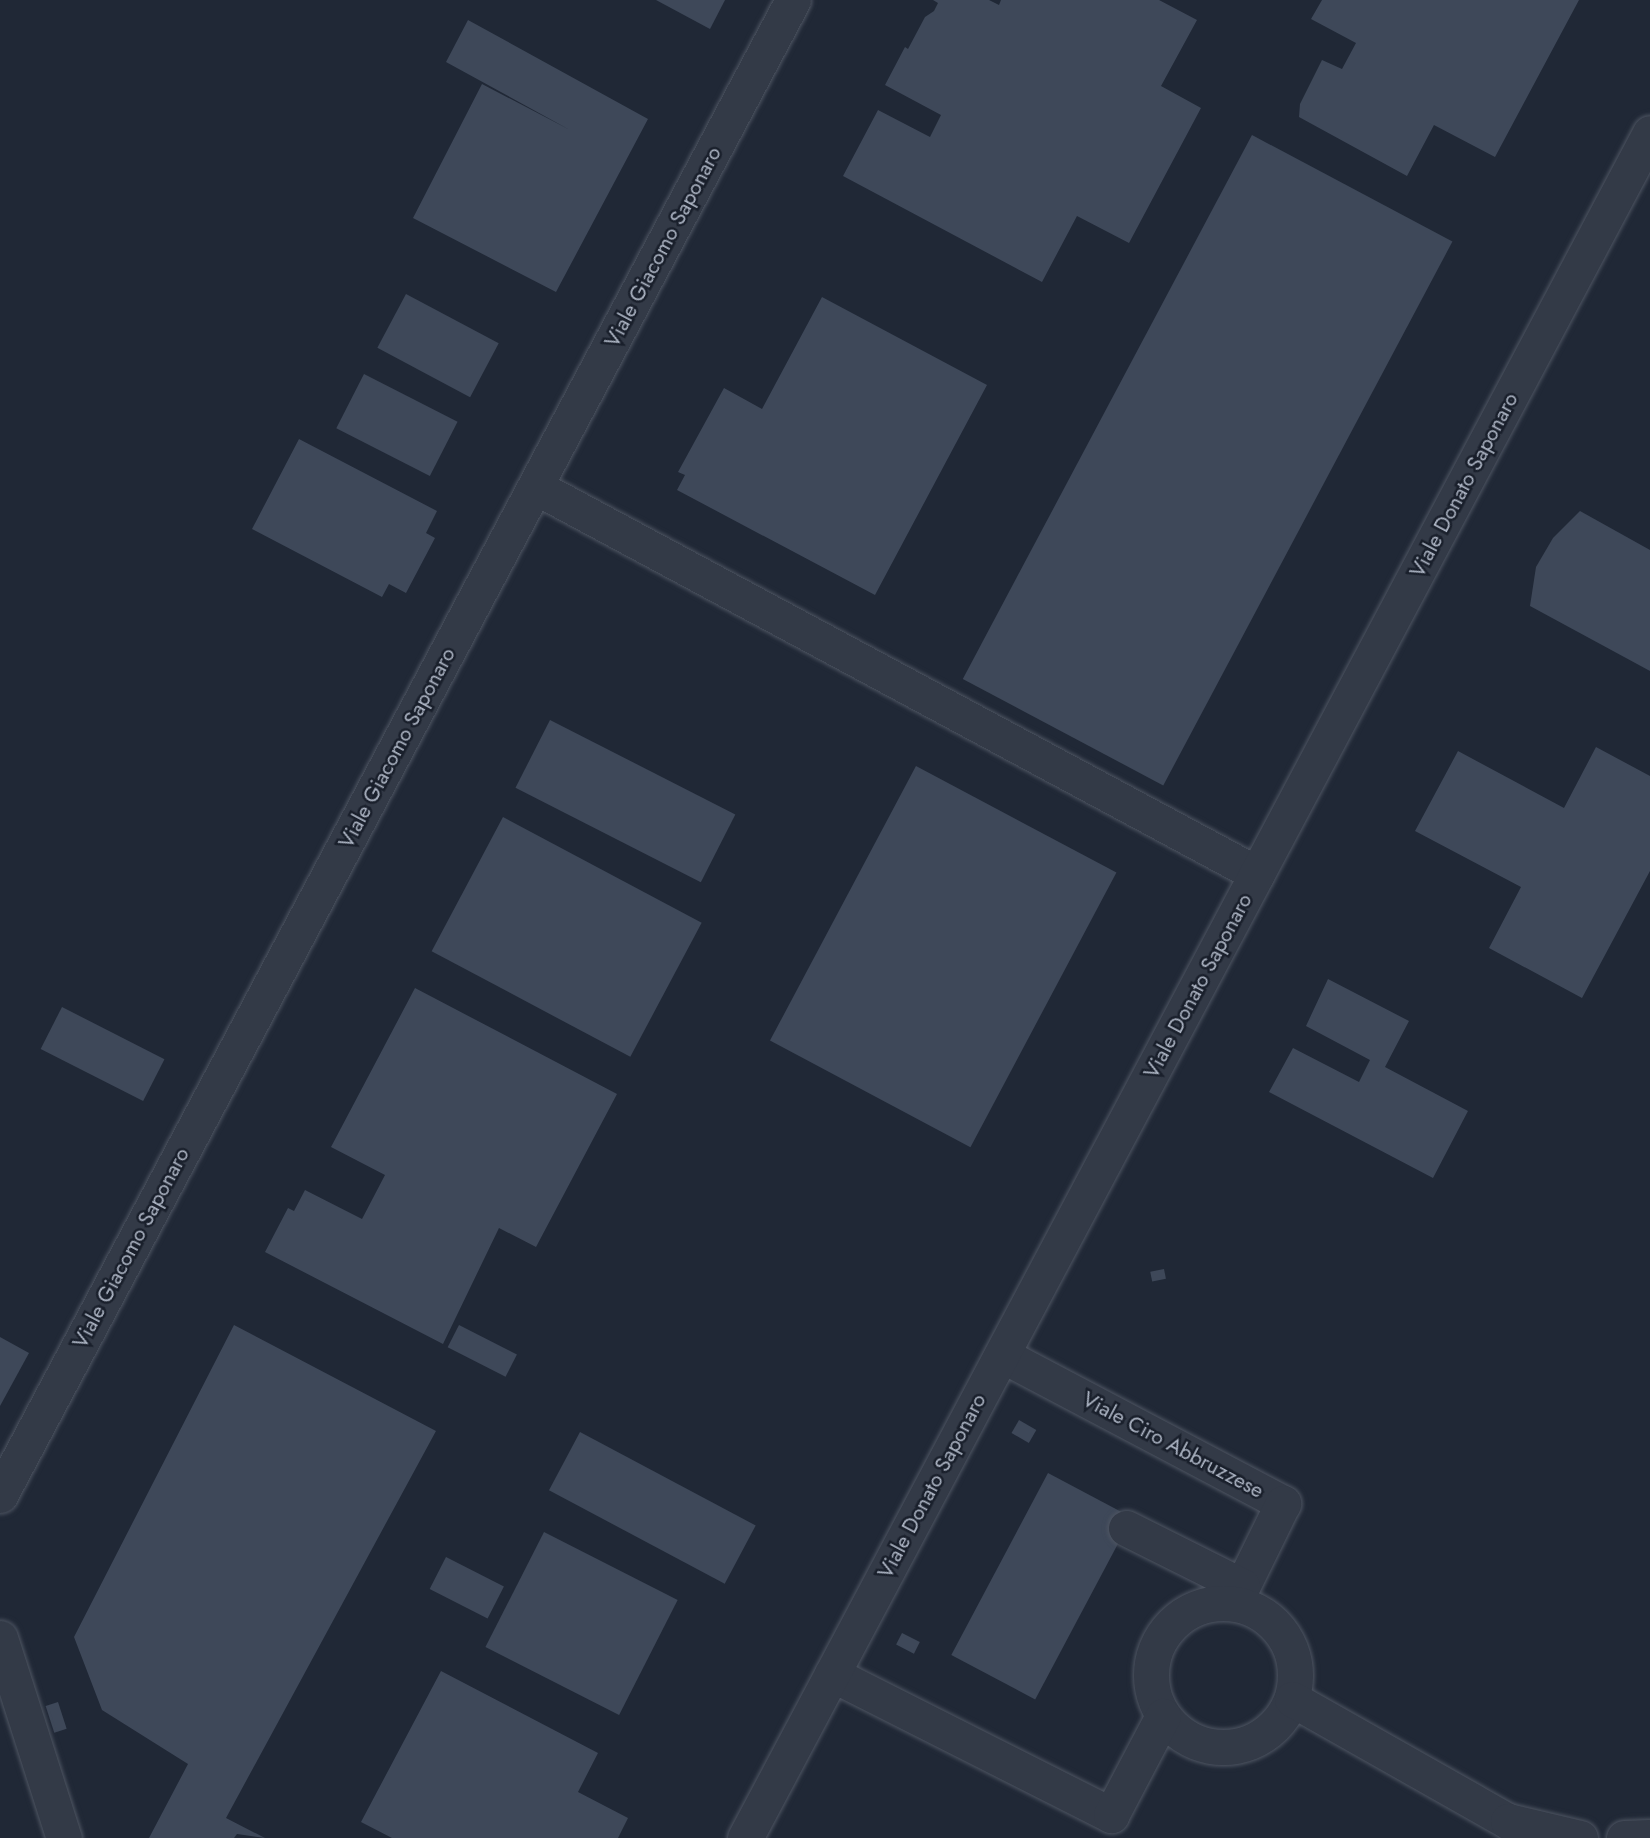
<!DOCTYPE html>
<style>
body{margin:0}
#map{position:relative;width:1650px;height:1838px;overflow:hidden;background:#202836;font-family:Jost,sans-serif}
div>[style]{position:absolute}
.building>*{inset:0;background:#3e4859;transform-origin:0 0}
.roads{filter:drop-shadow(0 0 2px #4e5562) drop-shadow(0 0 2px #4e5562)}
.street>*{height:35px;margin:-17.5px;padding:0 17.5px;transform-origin:17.5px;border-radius:17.5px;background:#333a47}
.street>.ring{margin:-17.5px;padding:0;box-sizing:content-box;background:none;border:35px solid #333a47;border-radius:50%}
span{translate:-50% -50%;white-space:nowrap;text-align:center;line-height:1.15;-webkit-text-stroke:5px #191f2b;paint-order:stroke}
.street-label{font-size:21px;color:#adb5c4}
</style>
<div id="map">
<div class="building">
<div style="clip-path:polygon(656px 0,725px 0,710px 29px)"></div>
<div style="clip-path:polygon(933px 0,989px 0,999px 5px,1001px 0,1159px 0,1197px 20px,1161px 86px,1201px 108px,1129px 243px,1077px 216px,1042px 282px,843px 176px,878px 110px,930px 137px,941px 115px,885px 85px,905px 47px,908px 49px,925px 17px,934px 11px,938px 3px)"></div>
<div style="clip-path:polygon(1322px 0,1579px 0,1495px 157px,1434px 125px,1407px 176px,1299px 117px,1300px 104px,1322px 60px,1342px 69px,1356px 43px,1311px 19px)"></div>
<div style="clip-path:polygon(468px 20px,648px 119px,556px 292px,413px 218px,482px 84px,570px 130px,446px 62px)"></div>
<div style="left:1252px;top:135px;width:227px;height:616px;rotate:28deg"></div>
<div style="left:406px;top:294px;width:105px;height:61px;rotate:28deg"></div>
<div style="clip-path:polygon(822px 297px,987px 385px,875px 595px,677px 490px,685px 475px,678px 472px,724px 388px,762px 409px)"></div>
<div style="left:364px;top:374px;width:105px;height:61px;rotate:27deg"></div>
<div style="clip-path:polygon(299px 439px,437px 511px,426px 533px,435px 538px,406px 593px,389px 584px,382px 597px,252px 529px)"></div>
<div style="clip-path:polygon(1580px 511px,1650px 550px,1650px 671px,1530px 606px,1536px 567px,1553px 538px)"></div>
<div style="left:550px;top:720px;width:208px;height:76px;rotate:27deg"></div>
<div style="clip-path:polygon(1596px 747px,1650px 776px,1650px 871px,1582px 998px,1489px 948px,1521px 887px,1415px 831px,1458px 751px,1564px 808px)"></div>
<div style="left:916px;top:766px;width:227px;height:311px;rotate:28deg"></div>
<div style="left:503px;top:817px;width:225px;height:152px;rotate:28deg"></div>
<div style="clip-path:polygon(1328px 979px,1409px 1021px,1385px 1067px,1468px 1111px,1433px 1178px,1269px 1092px,1293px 1048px,1359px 1082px,1370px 1060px,1306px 1026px)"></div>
<div style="clip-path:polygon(415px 988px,617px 1094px,536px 1247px,499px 1228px,443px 1344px,265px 1252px,288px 1208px,294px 1211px,305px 1190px,362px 1219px,385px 1175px,331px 1147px)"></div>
<div style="left:62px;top:1007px;width:115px;height:47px;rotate:27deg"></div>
<div style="left:1164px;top:1269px;width:10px;height:14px;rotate:79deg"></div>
<div style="clip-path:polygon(234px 1325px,436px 1431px,226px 1818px,265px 1838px,237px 1834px,234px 1838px,149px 1838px,188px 1764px,102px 1710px,74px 1637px)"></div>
<div style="left:459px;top:1325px;width:65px;height:25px;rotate:27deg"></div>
<div style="clip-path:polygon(0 1337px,29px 1353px,0 1406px)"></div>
<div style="left:1019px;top:1420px;width:20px;height:15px;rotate:30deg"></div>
<div style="left:580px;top:1432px;width:199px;height:66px;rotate:28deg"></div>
<div style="left:1048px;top:1473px;width:95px;height:206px;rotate:28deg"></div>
<div style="left:544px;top:1532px;width:150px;height:129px;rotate:27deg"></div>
<div style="left:446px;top:1557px;width:65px;height:36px;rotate:27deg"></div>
<div style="left:902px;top:1633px;width:20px;height:13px;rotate:27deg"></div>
<div style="clip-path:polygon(441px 1671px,598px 1753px,578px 1792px,628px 1818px,618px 1838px,392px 1838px,361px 1822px)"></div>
<div style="left:58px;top:1702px;width:28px;height:13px;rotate:72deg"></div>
</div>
<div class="roads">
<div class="street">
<div style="left:536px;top:487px;width:818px;rotate:28.22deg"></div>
<div style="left:1002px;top:1355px;width:318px;rotate:27.8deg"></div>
<div style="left:1283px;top:1503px;width:111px;rotate:116.1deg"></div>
<div style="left:0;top:1495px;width:1692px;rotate:-62.06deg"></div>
<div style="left:1126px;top:1528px;width:130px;rotate:26.6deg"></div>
<div class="ring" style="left:1151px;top:1603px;width:109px;height:109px"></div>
<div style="left:0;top:1638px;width:210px;rotate:72.3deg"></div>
<div style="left:832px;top:1674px;width:313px;rotate:26.8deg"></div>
<div style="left:1111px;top:1815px;width:112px;rotate:-62.3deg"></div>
<div style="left:1292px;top:1699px;width:248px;rotate:29.5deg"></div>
<div style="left:1508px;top:1821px;width:27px;rotate:39deg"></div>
<div style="left:1508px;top:1821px;width:74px;rotate:13.3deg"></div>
<div style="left:745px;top:1838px;width:1930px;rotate:-62.04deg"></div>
<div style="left:1624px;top:1838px;width:26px;rotate:-2deg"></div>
</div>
</div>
<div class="street-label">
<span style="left:663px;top:247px;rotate:-62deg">Viale Giacomo Saponaro</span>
<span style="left:1464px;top:485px;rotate:-62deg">Viale Donato Saponaro</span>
<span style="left:397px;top:748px;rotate:-62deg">Viale Giacomo Saponaro</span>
<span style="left:1198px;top:986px;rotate:-62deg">Viale Donato Saponaro</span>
<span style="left:131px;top:1248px;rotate:-62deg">Viale Giacomo Saponaro</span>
<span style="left:1173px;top:1445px;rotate:28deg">Viale Ciro Abbruzzese</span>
<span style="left:932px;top:1486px;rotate:-62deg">Viale Donato Saponaro</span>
</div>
</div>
